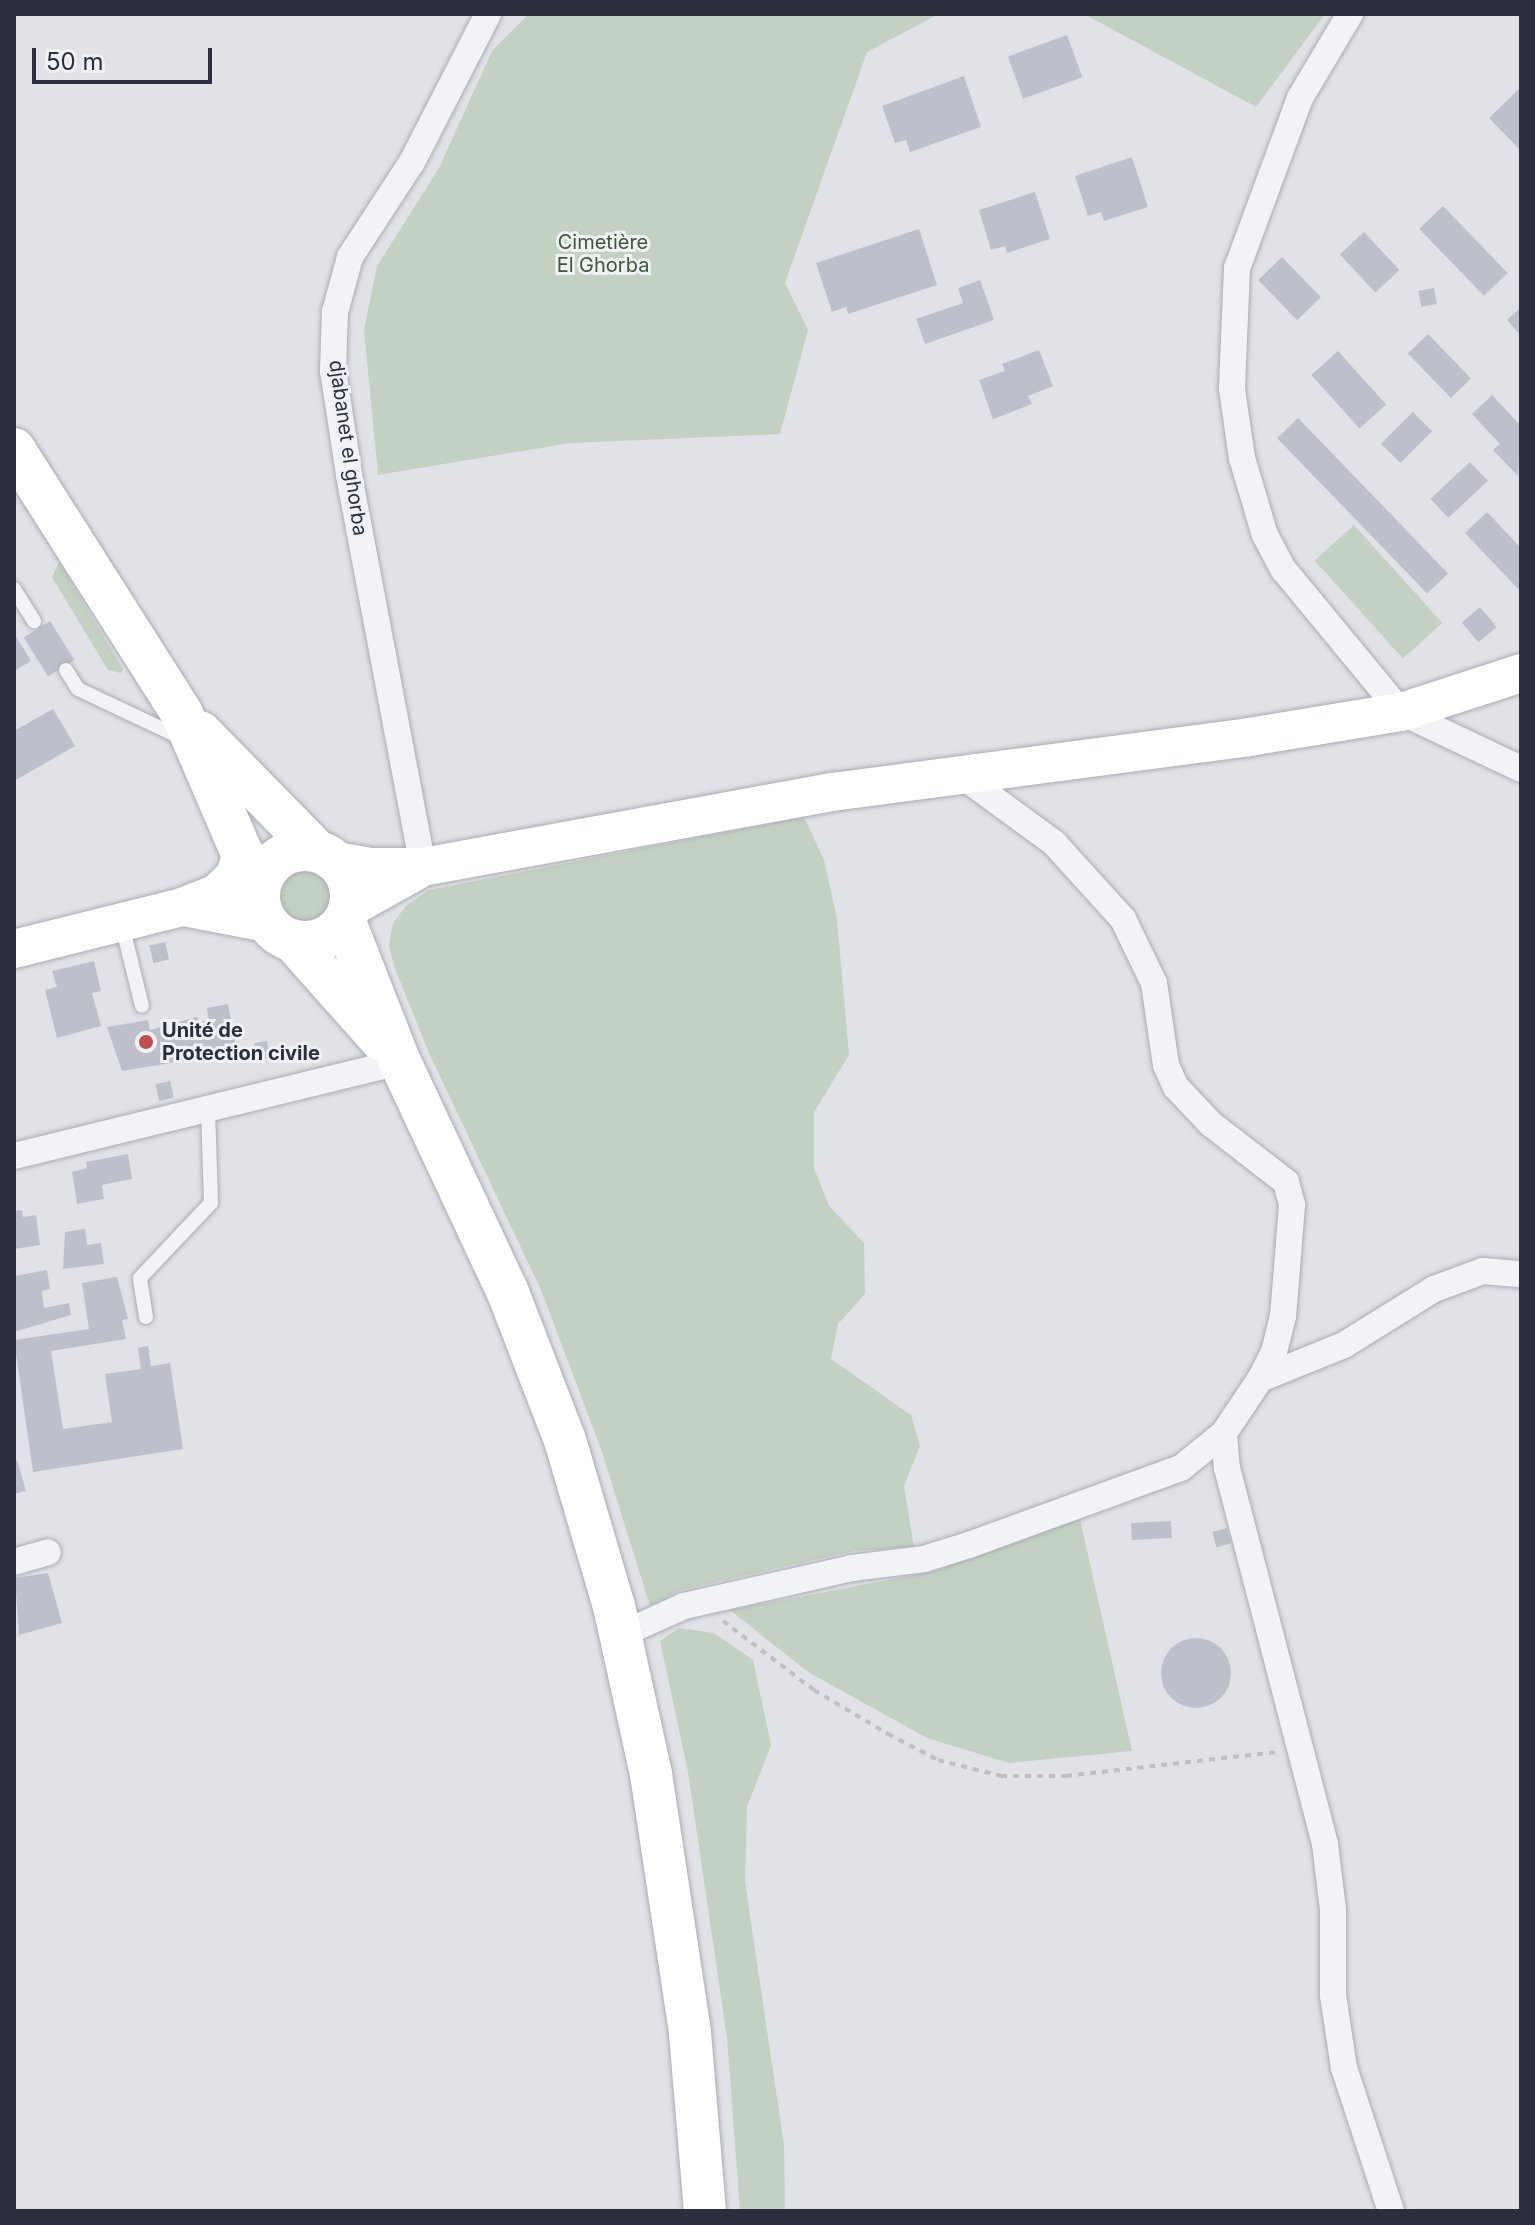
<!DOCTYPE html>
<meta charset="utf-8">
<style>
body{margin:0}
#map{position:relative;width:1535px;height:2225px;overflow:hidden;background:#e0e2e7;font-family:Inter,sans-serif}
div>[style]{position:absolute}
.green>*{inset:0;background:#c3d1c2;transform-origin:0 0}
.round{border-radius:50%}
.building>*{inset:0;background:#bdc0ca;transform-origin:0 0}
.path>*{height:4px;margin-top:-2px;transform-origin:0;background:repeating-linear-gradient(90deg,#bec0c6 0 6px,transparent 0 12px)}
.roads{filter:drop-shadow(0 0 2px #a9acb4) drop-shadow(0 0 2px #a9acb4)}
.service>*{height:14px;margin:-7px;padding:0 7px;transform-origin:7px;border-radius:7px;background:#f2f3f6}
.minor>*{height:26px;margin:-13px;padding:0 13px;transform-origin:13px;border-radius:13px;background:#f2f3f6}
.secondary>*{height:38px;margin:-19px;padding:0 19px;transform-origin:19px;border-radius:19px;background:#fff}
.primary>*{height:42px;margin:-21px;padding:0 21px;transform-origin:21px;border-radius:21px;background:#fff}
.primary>.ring{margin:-21px;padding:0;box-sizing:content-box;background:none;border:42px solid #fff;border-radius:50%}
.dots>*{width:22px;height:22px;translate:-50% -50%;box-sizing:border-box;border:4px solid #eff1f5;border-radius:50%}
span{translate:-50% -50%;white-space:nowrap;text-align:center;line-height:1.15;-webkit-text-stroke:6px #eff1f5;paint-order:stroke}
.park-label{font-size:20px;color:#3a5838}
.street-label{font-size:20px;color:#2a2e3d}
.poi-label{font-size:20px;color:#2a2e3d;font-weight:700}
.left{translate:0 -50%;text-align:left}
.frame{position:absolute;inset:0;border:16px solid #2a2e3d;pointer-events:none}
.scale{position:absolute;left:32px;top:48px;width:180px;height:36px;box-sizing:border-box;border:4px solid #2a2e3d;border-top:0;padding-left:10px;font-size:24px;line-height:28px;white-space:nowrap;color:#2a2e3d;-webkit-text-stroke:6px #eff1f5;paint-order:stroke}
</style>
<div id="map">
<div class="green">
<div style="clip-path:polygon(529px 14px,939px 14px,867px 52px,785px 283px,808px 330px,780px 434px,571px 443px,378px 475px,364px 330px,377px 266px,439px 168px,492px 51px)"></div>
<div style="clip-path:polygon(1084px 14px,1325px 14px,1256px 107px)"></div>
<div style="left:1354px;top:525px;width:132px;height:53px;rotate:48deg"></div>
<div style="clip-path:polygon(59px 562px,123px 669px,121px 673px,108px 670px,52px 577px)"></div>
<div style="clip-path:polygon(804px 817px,824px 860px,837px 919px,849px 1055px,814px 1112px,814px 1168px,829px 1206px,864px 1243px,865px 1294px,838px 1324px,831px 1359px,911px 1415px,920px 1446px,904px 1486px,914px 1547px,854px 1551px,681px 1590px,650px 1606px,602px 1452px,541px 1290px,429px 1053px,394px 966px,389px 946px,393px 923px,406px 906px,429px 890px)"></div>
<div class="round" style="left:276px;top:867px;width:58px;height:58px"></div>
<div style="clip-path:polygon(1079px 1515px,1132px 1751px,1009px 1763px,927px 1738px,808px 1672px,730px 1610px,936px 1571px)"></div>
<div style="clip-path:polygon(679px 1628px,714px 1633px,753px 1660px,771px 1745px,747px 1807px,745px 1882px,784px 2145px,785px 2211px,740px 2211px,727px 2038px,688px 1772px,660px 1641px)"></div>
</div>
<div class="building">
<div style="left:1067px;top:35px;width:45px;height:63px;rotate:70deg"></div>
<div style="clip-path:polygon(964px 76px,981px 127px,910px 152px,906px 140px,895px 143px,882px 106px)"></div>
<div style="clip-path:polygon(1521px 87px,1521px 151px,1489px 118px)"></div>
<div style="clip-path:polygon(1132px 157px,1148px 207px,1104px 221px,1101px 212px,1088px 216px,1075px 176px)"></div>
<div style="clip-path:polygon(1035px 192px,1050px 239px,1007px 253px,1005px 246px,991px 250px,979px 210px)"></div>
<div style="left:1443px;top:206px;width:93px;height:33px;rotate:46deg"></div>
<div style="clip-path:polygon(919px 229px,937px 285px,848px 314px,846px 307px,832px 312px,816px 263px)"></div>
<div style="left:1364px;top:232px;width:52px;height:33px;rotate:47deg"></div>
<div style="left:1282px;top:257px;width:56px;height:33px;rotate:46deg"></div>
<div style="clip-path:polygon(980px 280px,994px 320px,925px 344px,916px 319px,963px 303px,958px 288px)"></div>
<div style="left:1434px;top:288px;width:16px;height:16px;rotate:79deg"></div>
<div style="clip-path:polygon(1521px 307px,1521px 336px,1507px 320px)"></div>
<div style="left:1428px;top:334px;width:62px;height:28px;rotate:46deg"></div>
<div style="clip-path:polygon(1039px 350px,1053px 386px,1028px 396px,1032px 404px,993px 419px,979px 380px,1005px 371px,1002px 364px)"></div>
<div style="left:1338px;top:351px;width:72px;height:36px;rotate:48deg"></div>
<div style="clip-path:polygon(1492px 395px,1521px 426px,1518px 476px,1493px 450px,1500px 444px,1472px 414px)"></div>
<div style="left:1413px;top:412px;width:27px;height:45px;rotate:45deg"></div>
<div style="left:1298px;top:418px;width:216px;height:29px;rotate:46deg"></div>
<div style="left:1470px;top:462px;width:26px;height:54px;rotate:47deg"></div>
<div style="clip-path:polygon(1487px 512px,1521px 548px,1521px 592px,1465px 533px)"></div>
<div style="left:1480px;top:607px;width:26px;height:24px;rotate:50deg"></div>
<div style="left:50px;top:621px;width:46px;height:31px;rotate:58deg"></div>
<div style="clip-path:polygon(14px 633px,31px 661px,14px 671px)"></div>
<div style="clip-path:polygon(53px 709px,75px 746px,14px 781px,14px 731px)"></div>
<div style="left:165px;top:942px;width:18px;height:16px;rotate:77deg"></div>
<div style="clip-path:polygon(94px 961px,101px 991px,92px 993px,101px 1026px,57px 1038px,45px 990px,57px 987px,52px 971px)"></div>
<div style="clip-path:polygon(228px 1004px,237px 1052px,122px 1071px,107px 1027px,148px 1020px,150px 1030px,197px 1017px,198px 1022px,209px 1020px,207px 1008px)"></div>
<div style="left:267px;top:1041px;width:17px;height:13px;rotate:80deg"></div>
<div style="left:170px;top:1081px;width:17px;height:15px;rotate:77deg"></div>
<div style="clip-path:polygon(128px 1154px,132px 1179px,102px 1185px,104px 1199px,77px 1204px,72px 1172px,87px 1168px,86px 1162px)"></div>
<div style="clip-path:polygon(22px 1210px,23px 1217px,36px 1215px,40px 1245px,14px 1249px,14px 1211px)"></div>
<div style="clip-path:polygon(85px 1229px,87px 1245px,101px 1243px,104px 1264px,63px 1269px,65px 1232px)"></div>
<div style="clip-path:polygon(47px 1270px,50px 1289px,42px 1291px,44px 1308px,69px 1303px,71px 1315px,14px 1332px,14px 1276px)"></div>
<div style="clip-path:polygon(117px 1277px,128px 1319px,122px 1320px,126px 1339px,51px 1351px,63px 1429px,112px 1422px,105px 1374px,141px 1369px,138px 1348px,148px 1346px,151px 1366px,170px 1363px,183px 1449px,33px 1472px,14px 1340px,89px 1329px,82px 1283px)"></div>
<div style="clip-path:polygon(17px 1460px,26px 1491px,14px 1494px,14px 1462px)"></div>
<div style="left:1171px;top:1521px;width:17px;height:40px;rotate:87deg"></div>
<div style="left:1227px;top:1528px;width:16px;height:15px;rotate:76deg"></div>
<div style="clip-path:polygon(48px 1573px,62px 1623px,19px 1635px,15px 1578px)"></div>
<div class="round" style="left:1161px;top:1638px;width:70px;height:70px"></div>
</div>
<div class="path">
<div style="left:723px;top:1621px;width:114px;rotate:37.2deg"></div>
<div style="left:814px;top:1690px;width:86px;rotate:30.7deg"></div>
<div style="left:888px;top:1734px;width:56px;rotate:27.5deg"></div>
<div style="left:938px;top:1760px;width:65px;rotate:14.3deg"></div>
<div style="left:1001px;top:1776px;width:65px"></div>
<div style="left:1066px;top:1776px;width:212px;rotate:-6.5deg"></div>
</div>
<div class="roads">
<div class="service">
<div style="left:14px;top:589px;width:38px;rotate:58deg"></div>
<div style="left:66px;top:670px;width:22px;rotate:58deg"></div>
<div style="left:78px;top:689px;width:117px;rotate:25.3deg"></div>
<div style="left:122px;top:925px;width:83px;rotate:76.1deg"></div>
<div style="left:146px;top:1317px;width:39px;rotate:-99deg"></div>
<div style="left:140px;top:1278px;width:103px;rotate:-46.6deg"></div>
<div style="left:211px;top:1203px;width:95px;rotate:-91.8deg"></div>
</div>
<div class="minor">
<div style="left:1350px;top:14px;width:98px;rotate:120.8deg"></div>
<div style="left:1300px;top:98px;width:181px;rotate:110.3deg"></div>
<div style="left:1237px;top:268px;width:121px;rotate:92.4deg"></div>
<div style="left:1232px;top:389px;width:70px;rotate:81.8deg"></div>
<div style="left:1242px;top:458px;width:80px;rotate:73.4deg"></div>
<div style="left:1265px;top:535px;width:40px;rotate:62deg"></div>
<div style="left:1284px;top:570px;width:184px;rotate:50.5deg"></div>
<div style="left:1401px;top:712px;width:133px;rotate:25.4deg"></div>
<div style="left:961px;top:775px;width:115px;rotate:36.2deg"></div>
<div style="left:1054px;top:843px;width:103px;rotate:47.8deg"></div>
<div style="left:1123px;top:919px;width:71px;rotate:64.2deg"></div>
<div style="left:1154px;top:983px;width:83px;rotate:81.7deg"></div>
<div style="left:1166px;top:1065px;width:24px;rotate:66deg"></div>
<div style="left:1176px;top:1087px;width:51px;rotate:46.6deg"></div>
<div style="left:1211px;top:1124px;width:95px;rotate:37.7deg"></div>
<div style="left:1286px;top:1182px;width:24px;rotate:75deg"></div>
<div style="left:1292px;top:1205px;width:111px;rotate:94.6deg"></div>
<div style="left:1283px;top:1316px;width:37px;rotate:104deg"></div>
<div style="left:1274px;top:1352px;width:30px;rotate:117deg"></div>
<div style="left:423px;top:867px;width:400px;rotate:-100.7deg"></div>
<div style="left:349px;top:474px;width:104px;rotate:-98.8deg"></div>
<div style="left:333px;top:371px;width:59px;rotate:-88.1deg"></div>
<div style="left:335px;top:312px;width:57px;rotate:-74.7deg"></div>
<div style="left:350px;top:257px;width:113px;rotate:-56.9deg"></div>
<div style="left:412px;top:162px;width:166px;rotate:-62.8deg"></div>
<div style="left:14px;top:1156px;width:397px;rotate:-13.7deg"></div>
<div style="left:14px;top:1562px;width:35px;rotate:-16deg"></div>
<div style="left:620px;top:1635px;width:70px;rotate:-24.4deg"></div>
<div style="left:684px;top:1606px;width:172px;rotate:-12.7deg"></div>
<div style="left:852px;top:1568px;width:73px;rotate:-7.1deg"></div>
<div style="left:924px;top:1559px;width:47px;rotate:-17.3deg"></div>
<div style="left:969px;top:1545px;width:226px;rotate:-20deg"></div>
<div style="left:1181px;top:1468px;width:55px;rotate:-39.1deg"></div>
<div style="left:1391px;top:2211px;width:151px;rotate:-108.2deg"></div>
<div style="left:1344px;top:2068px;width:74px;rotate:-98.6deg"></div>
<div style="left:1333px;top:1995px;width:85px;rotate:-90deg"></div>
<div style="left:1333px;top:1910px;width:66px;rotate:-96.9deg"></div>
<div style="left:1325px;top:1844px;width:388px;rotate:-104.6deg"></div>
<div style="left:1227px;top:1469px;width:36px;rotate:-95deg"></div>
<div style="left:1224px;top:1433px;width:65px;rotate:-56.3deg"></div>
<div style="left:1260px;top:1379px;width:91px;rotate:-22deg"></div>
<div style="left:1344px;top:1345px;width:106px;rotate:-31.9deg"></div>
<div style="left:1434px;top:1289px;width:52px;rotate:-20.2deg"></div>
<div style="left:1483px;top:1271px;width:38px;rotate:5deg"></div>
</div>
<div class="secondary">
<div style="left:336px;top:861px;width:35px;rotate:10deg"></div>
<div style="left:370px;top:867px;width:53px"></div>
<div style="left:423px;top:867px;width:416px;rotate:-10.4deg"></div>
<div style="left:832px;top:792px;width:421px;rotate:-7.5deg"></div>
<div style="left:1249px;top:737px;width:154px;rotate:-9.3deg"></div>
<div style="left:1401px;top:712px;width:126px;rotate:-18deg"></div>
<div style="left:184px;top:907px;width:85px;rotate:10.9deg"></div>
<div style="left:350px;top:908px;width:78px;rotate:-29.2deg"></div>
<div style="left:14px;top:949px;width:173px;rotate:-14deg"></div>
<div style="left:182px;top:907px;width:77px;rotate:-21.3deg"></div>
<div style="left:254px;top:879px;width:22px;rotate:-39deg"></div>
</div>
<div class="primary">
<div style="left:14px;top:449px;width:314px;rotate:57.6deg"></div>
<div style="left:182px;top:714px;width:195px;rotate:66.7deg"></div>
<div style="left:200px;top:732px;width:167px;rotate:45.5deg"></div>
<div class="ring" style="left:259px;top:850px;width:50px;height:50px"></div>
<div style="left:220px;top:893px;width:23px;rotate:-45deg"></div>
<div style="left:236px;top:877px;width:23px;rotate:-70deg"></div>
<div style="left:345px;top:922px;width:150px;rotate:68.6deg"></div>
<div style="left:400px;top:1062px;width:252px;rotate:64.9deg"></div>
<div style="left:507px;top:1290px;width:161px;rotate:68.9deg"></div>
<div style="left:565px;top:1440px;width:173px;rotate:73.6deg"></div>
<div style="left:614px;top:1606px;width:172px;rotate:77.6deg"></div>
<div style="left:651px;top:1774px;width:262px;rotate:81.4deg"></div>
<div style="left:690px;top:2033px;width:179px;rotate:85.2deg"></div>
<div style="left:293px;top:941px;width:132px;rotate:48.4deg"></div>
</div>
</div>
<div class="dots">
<div style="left:146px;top:1042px;background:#c24f4f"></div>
</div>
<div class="park-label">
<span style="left:603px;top:254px">Cimetière<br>El Ghorba</span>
</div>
<div class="street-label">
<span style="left:348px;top:448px;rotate:82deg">djabanet el ghorba</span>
</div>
<div class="poi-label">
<span class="left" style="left:162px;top:1042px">Unité de<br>Protection civile</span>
</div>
<div class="frame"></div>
<div class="scale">50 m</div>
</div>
